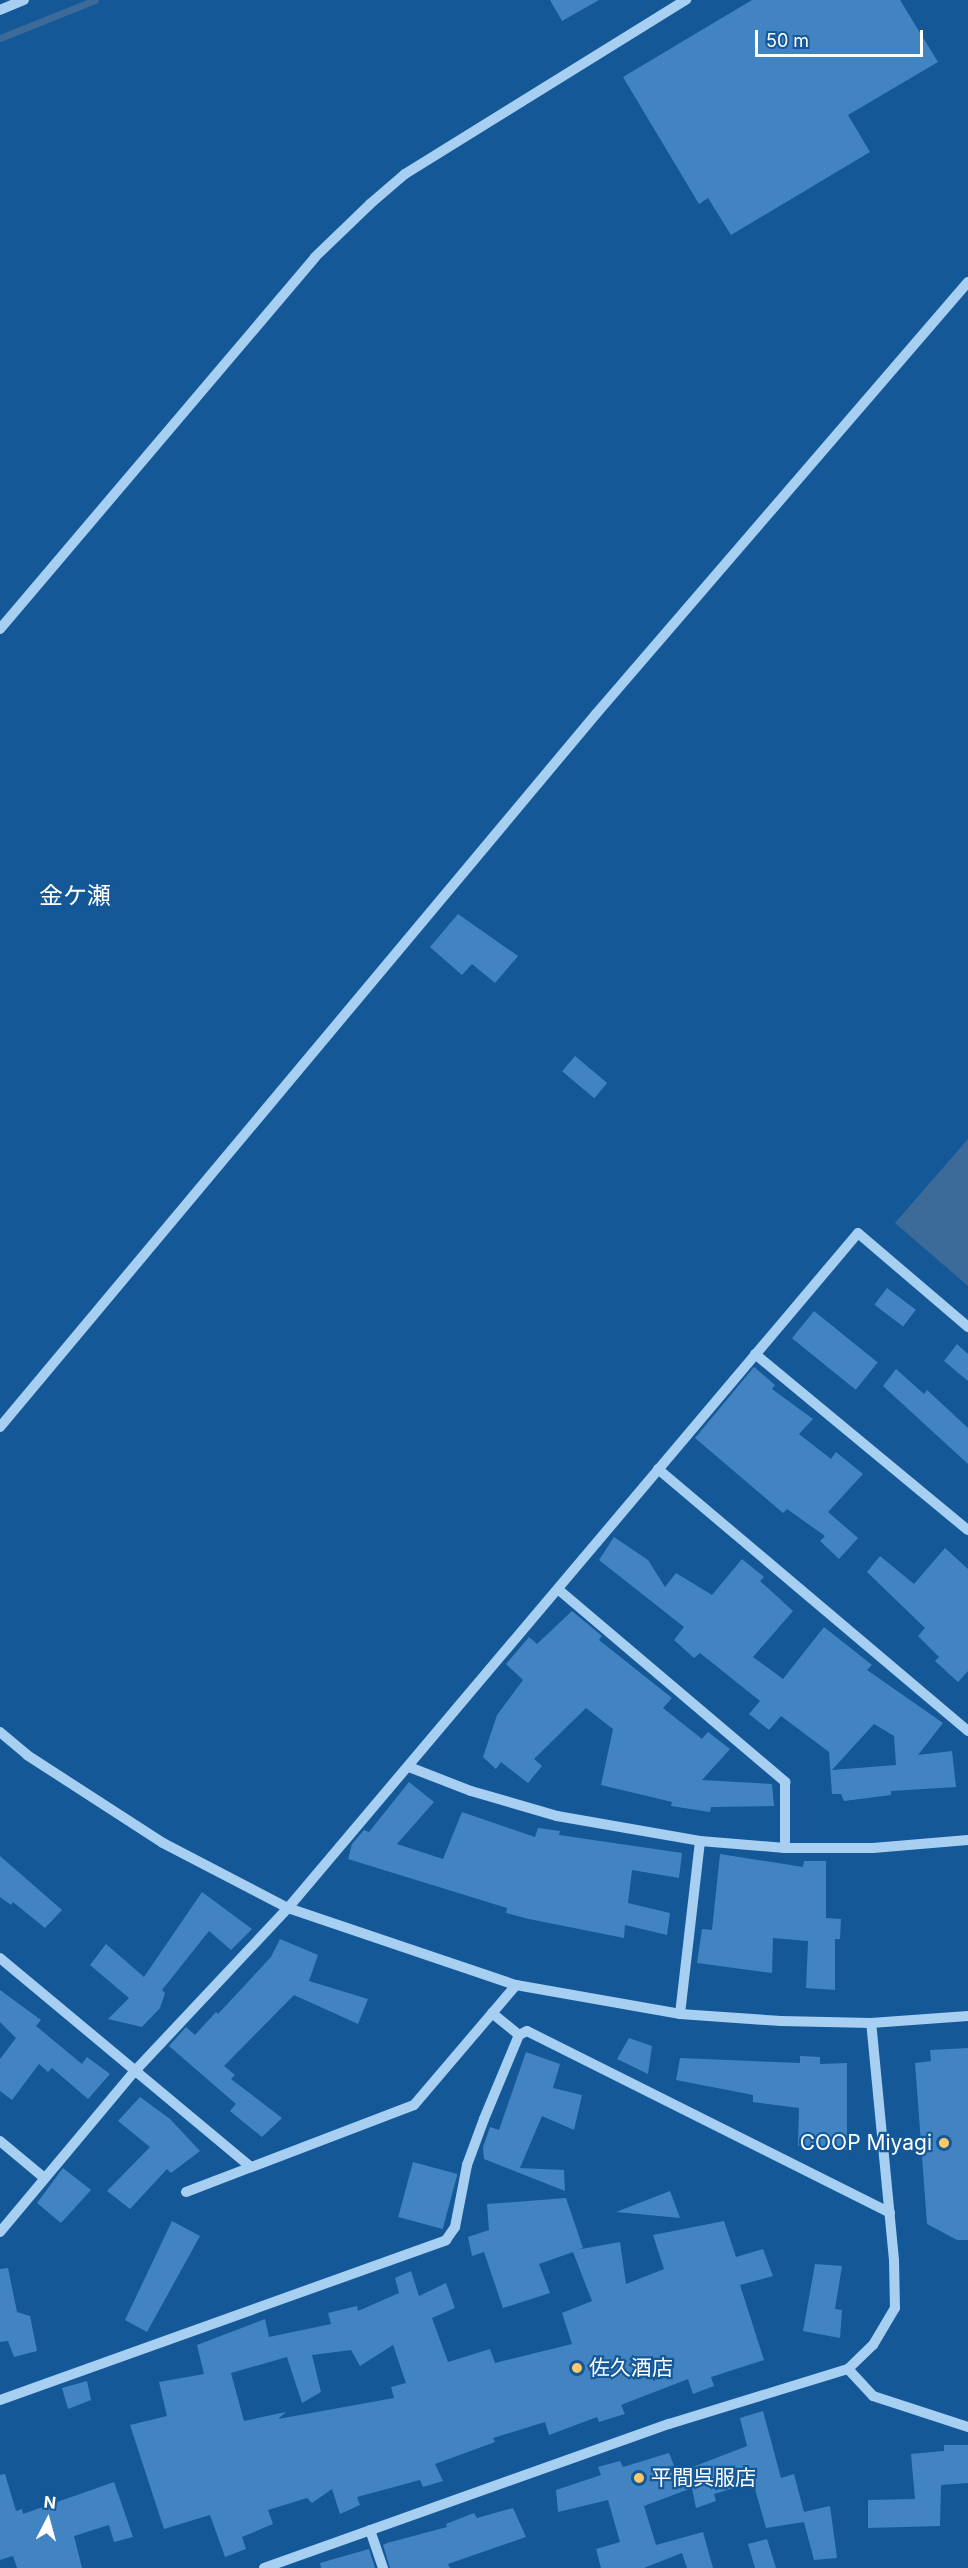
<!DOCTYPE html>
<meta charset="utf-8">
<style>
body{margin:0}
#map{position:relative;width:968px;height:2568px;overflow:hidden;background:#155898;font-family:Inter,"Noto Sans JP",sans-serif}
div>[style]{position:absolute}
.water>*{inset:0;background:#3c6b99}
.stream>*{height:7px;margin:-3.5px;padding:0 3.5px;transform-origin:3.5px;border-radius:3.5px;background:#3c6b99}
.building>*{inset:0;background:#4284c1;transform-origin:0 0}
.minor>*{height:10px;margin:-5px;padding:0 5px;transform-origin:5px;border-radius:5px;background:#a7cff2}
.dots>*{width:16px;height:16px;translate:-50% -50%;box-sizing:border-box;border:3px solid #155898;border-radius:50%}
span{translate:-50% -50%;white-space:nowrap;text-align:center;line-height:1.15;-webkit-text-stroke:4.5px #155898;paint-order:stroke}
.poi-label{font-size:21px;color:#fff}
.right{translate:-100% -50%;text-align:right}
.left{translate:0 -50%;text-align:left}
.quarter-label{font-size:24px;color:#fff}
.north{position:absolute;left:18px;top:2490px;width:60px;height:60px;-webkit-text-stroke:4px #155898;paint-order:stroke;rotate:6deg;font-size:16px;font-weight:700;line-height:24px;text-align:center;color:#fff}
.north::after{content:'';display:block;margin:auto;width:21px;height:27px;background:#fff;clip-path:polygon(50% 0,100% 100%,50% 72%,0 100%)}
.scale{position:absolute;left:755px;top:30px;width:168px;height:27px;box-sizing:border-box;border:3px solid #fff;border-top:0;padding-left:8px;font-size:18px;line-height:21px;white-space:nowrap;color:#fff;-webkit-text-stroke:4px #155898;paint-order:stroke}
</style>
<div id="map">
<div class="water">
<div style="clip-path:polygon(968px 1139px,968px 1286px,895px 1223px)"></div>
</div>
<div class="stream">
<div style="left:0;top:38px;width:102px;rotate:-21.8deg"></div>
</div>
<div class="building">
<div style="clip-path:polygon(550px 0,599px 0,562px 21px)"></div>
<div style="clip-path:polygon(752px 0,900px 0,938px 62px,848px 115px,870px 152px,731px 235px,708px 198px,699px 204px,623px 77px)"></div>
<div style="clip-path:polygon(458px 914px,518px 956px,495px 983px,472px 964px,462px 975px,430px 947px)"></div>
<div style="left:575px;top:1056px;width:42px;height:20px;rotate:40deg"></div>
<div style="left:887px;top:1288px;width:36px;height:21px;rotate:37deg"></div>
<div style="left:814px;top:1311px;width:82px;height:35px;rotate:39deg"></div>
<div style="clip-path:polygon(957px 1344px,968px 1354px,968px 1381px,944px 1361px)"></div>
<div style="clip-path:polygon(754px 1367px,775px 1385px,772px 1389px,813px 1419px,799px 1434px,831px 1459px,836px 1452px,863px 1474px,828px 1512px,858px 1538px,839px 1559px,820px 1541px,825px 1536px,787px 1509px,783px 1513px,695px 1438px)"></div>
<div style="clip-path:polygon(896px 1369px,924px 1394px,927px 1390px,968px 1428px,968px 1464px,883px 1386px)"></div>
<div style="clip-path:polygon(evenodd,614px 1537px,648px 1560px,665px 1587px,676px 1573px,712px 1595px,742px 1559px,764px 1577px,760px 1581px,793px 1611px,753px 1657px,783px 1679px,824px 1627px,872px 1665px,867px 1670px,943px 1723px,918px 1755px,952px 1751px,956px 1787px,891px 1791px,891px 1795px,844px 1801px,841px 1794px,832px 1794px,829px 1752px,781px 1716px,769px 1730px,749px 1714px,760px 1701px,700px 1653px,694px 1658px,674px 1640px,684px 1627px,599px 1560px,614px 1537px,874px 1724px,894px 1736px,896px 1765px,832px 1770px,874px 1724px)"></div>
<div style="clip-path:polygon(945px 1548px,968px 1569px,968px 1671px,958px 1682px,935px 1661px,939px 1657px,918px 1636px,925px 1628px,867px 1572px,880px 1556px,914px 1584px)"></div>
<div style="clip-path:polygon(572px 1611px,602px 1636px,599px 1640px,672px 1698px,663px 1708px,702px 1739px,708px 1732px,730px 1749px,702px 1780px,772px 1784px,774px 1806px,711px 1807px,710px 1812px,671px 1806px,672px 1802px,601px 1785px,613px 1729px,586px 1708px,534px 1759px,542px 1766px,528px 1783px,501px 1762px,496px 1769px,483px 1757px,497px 1715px,523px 1680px,506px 1664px,529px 1637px,537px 1644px)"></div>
<div style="clip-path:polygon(409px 1782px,434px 1802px,397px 1844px,443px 1859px,462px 1812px,535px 1837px,538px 1828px,560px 1831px,559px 1835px,682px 1853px,679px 1878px,632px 1870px,628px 1903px,670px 1913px,667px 1935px,625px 1925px,624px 1938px,529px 1919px,506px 1913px,507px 1908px,348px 1859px,352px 1844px,364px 1830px,369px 1832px)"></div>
<div style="clip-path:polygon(720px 1854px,803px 1867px,804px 1861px,826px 1861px,826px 1918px,841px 1919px,840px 1939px,835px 1939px,835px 1990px,806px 1988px,808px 1941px,773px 1938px,772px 1973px,697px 1963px,702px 1929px,712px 1930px)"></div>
<div style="clip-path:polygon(0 1856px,62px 1910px,45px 1928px,13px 1902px,11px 1905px,0 1897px)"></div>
<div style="clip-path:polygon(202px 1892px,252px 1929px,231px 1950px,209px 1931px,162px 1990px,165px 1993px,160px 2008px,142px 2027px,108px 2019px,129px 1998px,90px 1965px,106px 1944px,144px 1977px)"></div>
<div style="clip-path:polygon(280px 1939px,318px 1955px,309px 1981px,368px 1999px,358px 2024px,294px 1995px,224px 2066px,235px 2075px,231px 2079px,282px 2118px,262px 2137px,230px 2111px,236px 2104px,169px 2046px,186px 2027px,195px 2035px,216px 2012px,218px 2014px,271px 1957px)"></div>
<div style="clip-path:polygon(0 1990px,41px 2020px,36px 2026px,82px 2064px,87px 2057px,110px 2074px,88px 2099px,52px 2068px,48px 2072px,39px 2064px,12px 2100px,0 2091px,0 2059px,16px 2038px,0 2022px)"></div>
<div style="clip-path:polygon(629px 2038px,652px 2046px,648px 2074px,617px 2059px)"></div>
<div style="clip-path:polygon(968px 2048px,968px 2240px,957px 2240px,927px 2224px,915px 2063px,931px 2061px,930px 2050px)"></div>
<div style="clip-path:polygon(526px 2052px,560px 2064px,553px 2088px,582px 2095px,574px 2130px,542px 2116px,520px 2168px,564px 2170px,565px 2191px,484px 2159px,483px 2147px,490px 2127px,499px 2130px)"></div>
<div style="clip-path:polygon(800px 2056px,820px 2057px,820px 2064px,847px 2063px,847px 2150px,798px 2146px,799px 2108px,753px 2102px,753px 2095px,676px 2080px,680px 2058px,800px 2063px)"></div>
<div style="clip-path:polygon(140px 2097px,170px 2119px,200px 2151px,171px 2173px,167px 2169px,130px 2209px,107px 2191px,150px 2147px,118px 2121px)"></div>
<div style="left:413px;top:2162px;width:46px;height:57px;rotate:15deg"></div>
<div style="clip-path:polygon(63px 2168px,91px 2190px,61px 2223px,37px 2203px)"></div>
<div style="clip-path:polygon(670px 2191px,680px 2218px,616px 2212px)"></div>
<div style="clip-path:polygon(evenodd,566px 2198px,583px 2248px,576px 2250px,620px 2242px,626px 2284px,664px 2269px,653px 2235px,724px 2221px,736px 2257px,763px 2249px,773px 2276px,740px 2285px,764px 2360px,711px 2377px,714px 2386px,693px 2394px,688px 2379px,621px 2405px,625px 2414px,599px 2422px,597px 2417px,549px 2435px,545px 2422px,493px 2438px,495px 2442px,435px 2464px,443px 2481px,423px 2487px,420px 2480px,357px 2497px,360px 2505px,340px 2514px,332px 2489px,312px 2503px,307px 2498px,268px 2510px,273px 2524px,242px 2537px,246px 2549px,225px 2557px,210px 2515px,164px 2529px,130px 2425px,167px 2416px,159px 2382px,204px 2374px,197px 2345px,265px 2319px,269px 2337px,331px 2324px,328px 2313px,357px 2306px,358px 2311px,399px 2293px,395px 2278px,411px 2271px,419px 2296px,446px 2283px,455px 2308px,432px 2318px,448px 2362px,490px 2349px,495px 2363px,572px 2344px,562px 2313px,592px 2301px,573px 2252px,539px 2264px,550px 2293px,503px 2308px,484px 2252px,472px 2256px,468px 2237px,489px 2230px,487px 2204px,566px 2198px,393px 2345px,406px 2383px,391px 2387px,394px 2398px,278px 2419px,286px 2412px,244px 2421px,231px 2373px,287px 2357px,302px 2403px,321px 2392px,312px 2355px,351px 2350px,360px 2366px,393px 2345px)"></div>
<div style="clip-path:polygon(172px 2221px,200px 2236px,147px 2332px,125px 2320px)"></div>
<div style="clip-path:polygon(815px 2264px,842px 2266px,835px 2309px,842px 2310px,840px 2338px,803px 2331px)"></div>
<div style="clip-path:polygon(8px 2268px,17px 2312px,30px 2316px,37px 2351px,14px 2357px,8px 2341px,0 2342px,0 2269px)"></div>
<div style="clip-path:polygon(87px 2381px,91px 2400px,68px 2409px,62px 2388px)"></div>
<div style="clip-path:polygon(763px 2411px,781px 2478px,794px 2474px,804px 2512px,830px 2506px,837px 2558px,814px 2560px,804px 2522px,766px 2528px,753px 2482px,714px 2494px,716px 2501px,696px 2508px,692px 2488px,644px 2506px,656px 2545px,703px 2532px,713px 2568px,687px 2568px,682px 2553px,644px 2568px,601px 2568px,596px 2549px,620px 2542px,608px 2500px,558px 2512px,556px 2490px,601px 2475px,598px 2467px,620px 2461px,623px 2467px,669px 2453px,677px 2473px,747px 2446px,740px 2418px)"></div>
<div style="clip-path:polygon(944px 2445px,968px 2445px,968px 2483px,941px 2485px,940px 2526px,868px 2528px,868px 2500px,915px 2499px,911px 2454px,944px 2451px)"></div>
<div style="clip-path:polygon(5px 2474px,16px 2511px,22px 2509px,23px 2514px,114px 2482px,133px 2537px,114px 2542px,109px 2525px,74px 2536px,82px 2568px,17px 2568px,13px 2556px,0 2560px,0 2475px)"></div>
<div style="clip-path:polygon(513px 2508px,526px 2537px,448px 2564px,450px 2568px,390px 2568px,383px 2545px,387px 2543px,447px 2527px,446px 2524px,474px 2513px,477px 2518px)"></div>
<div style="clip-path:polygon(767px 2539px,776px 2568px,755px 2568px,748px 2544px)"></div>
<div style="clip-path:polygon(369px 2549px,375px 2568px,321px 2568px,320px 2563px)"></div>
</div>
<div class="minor">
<div style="left:0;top:10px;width:26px;rotate:-23deg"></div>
<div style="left:0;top:629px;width:487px;rotate:-49.7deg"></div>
<div style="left:315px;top:257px;width:76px;rotate:-43.9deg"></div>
<div style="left:370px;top:204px;width:46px;rotate:-40.6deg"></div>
<div style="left:405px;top:174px;width:331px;rotate:-31.8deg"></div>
<div style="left:755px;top:1354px;width:276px;rotate:39.6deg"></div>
<div style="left:0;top:1427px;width:929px;rotate:-50.11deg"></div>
<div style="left:596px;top:714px;width:570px;rotate:-49.27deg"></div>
<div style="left:658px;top:1469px;width:406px;rotate:40.2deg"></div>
<div style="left:559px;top:1590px;width:297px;rotate:40.3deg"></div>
<div style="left:785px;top:1782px;width:66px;rotate:90deg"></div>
<div style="left:0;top:1732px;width:35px;rotate:40deg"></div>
<div style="left:27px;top:1755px;width:162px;rotate:32.9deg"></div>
<div style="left:163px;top:1843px;width:141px;rotate:27.5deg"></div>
<div style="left:288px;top:1908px;width:241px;rotate:18.7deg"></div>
<div style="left:516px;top:1985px;width:167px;rotate:10deg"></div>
<div style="left:680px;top:2014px;width:101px;rotate:4deg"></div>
<div style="left:781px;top:2021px;width:90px;rotate:1.3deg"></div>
<div style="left:871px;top:2023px;width:97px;rotate:-4.1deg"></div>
<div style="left:409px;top:1767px;width:66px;rotate:21.2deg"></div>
<div style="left:471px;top:1791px;width:90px;rotate:16.2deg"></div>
<div style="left:557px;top:1816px;width:145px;rotate:9.9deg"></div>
<div style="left:700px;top:1841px;width:85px;rotate:4.7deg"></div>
<div style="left:785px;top:1848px;width:88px"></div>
<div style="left:873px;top:1848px;width:95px;rotate:-4.8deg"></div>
<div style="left:0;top:1958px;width:327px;rotate:39.8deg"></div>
<div style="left:492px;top:2013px;width:35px;rotate:39deg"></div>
<div style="left:680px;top:2014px;width:174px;rotate:-83.4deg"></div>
<div style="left:0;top:2141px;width:56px;rotate:39.9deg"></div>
<div style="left:186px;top:2192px;width:244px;rotate:-20.9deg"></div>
<div style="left:414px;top:2105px;width:157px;rotate:-49.6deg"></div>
<div style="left:0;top:2232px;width:207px;rotate:-50.1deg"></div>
<div style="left:133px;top:2073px;width:226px;rotate:-46.8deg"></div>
<div style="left:288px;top:1908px;width:883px;rotate:-49.82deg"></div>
<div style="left:858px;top:1233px;width:145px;rotate:40.5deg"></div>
<div style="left:848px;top:2369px;width:37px;rotate:47deg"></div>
<div style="left:873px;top:2396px;width:100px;rotate:18.1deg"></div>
<div style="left:0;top:2400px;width:474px;rotate:-19.7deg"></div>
<div style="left:446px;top:2240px;width:16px;rotate:-55deg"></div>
<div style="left:455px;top:2227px;width:63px;rotate:-79deg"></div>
<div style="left:467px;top:2165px;width:49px;rotate:-69.7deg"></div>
<div style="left:484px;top:2119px;width:91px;rotate:-67.4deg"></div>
<div style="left:519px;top:2035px;width:9px;rotate:-27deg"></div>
<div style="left:527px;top:2031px;width:406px;rotate:26.6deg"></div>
<div style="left:370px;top:2530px;width:40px;rotate:71.1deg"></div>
<div style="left:264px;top:2568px;width:430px;rotate:-19.6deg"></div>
<div style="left:669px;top:2424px;width:187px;rotate:-17.1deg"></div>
<div style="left:848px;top:2369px;width:35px;rotate:-44deg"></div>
<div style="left:873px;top:2345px;width:43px;rotate:-59.3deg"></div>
<div style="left:895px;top:2308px;width:48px;rotate:-91.2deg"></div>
<div style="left:894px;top:2260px;width:238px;rotate:-95.5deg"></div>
</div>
<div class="dots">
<div style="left:944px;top:2143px;background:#ffc868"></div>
<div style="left:577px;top:2368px;background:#ffc868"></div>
<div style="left:639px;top:2478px;background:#ffc868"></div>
</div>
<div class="poi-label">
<span class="right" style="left:932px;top:2143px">COOP Miyagi</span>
<span class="left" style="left:589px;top:2368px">佐久酒店</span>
<span class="left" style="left:651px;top:2478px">平間呉服店</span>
</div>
<div class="quarter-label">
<span style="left:75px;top:896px">金ケ瀬</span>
</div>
<div class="north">N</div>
<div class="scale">50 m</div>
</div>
